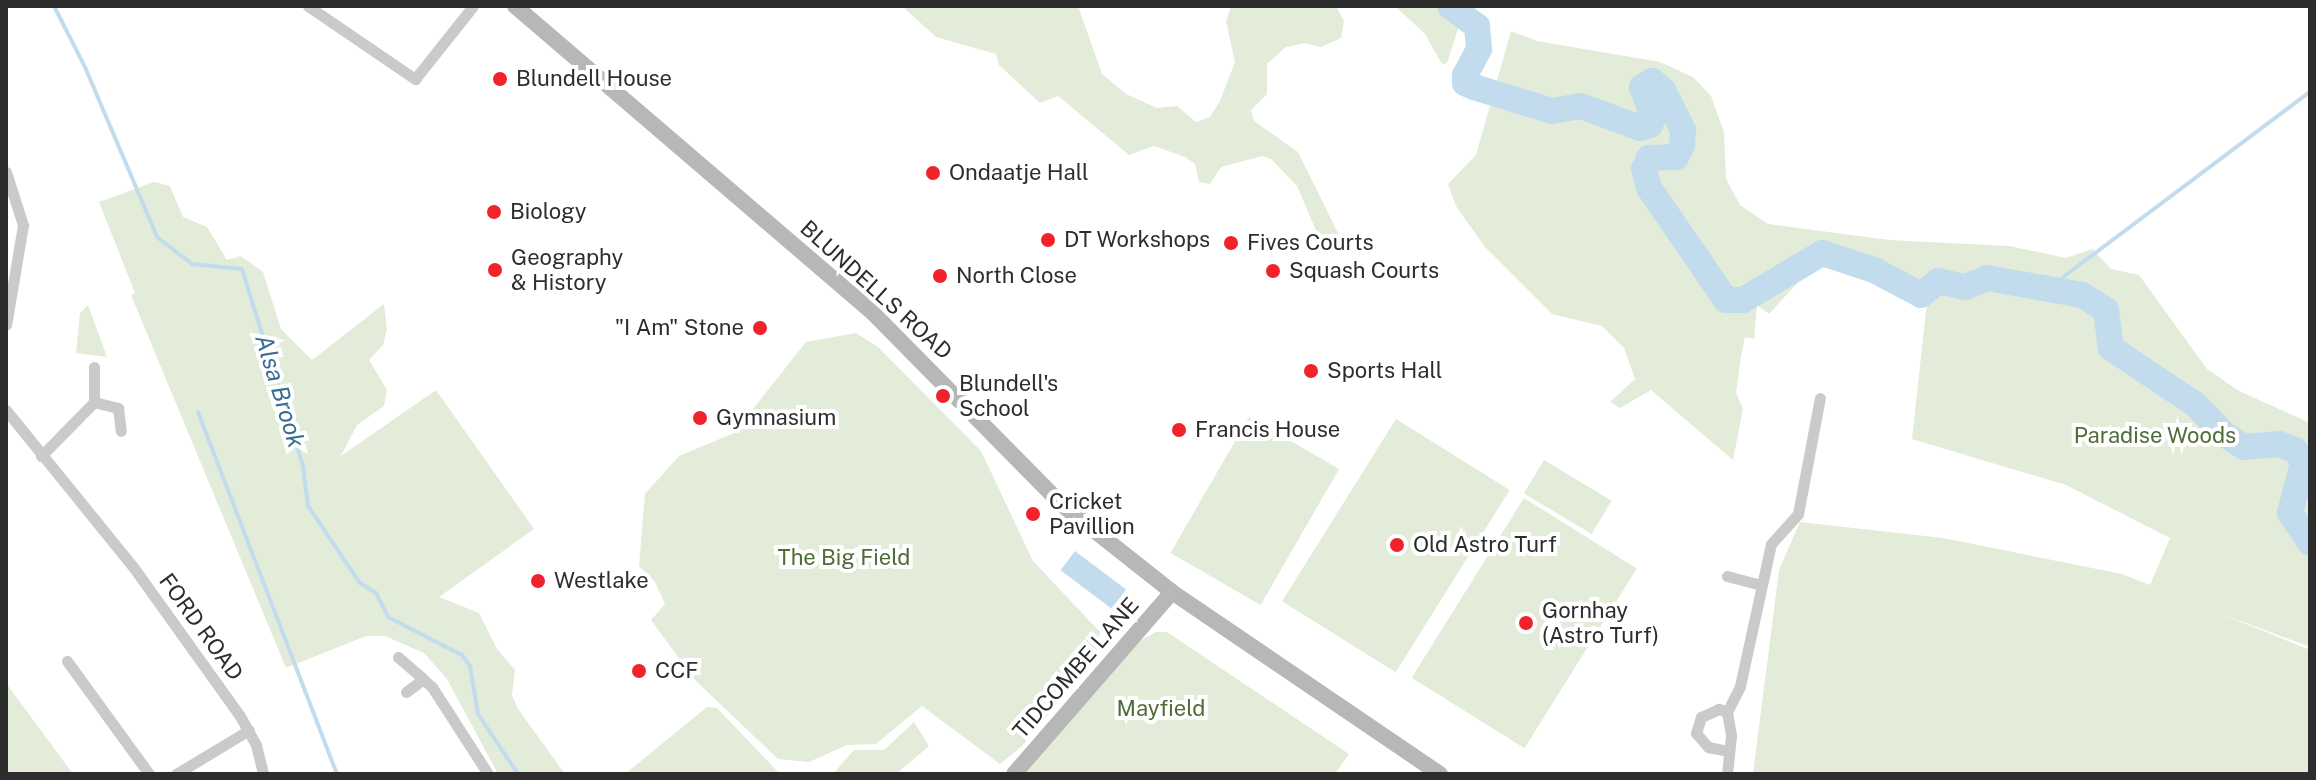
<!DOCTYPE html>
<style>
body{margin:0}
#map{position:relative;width:2316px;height:780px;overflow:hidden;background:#fff;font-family:"Public Sans",sans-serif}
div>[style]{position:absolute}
.green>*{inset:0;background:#e2ecd9;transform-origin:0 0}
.water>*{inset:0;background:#c3dced;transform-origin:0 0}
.stream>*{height:4px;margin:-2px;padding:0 2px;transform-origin:2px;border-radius:2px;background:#c3dced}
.river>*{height:26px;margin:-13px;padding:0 13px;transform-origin:13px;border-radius:13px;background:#c3dced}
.street>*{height:11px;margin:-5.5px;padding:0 5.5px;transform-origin:5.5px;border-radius:5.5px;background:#cacaca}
.secondary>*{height:16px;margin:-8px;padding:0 8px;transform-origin:8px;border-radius:8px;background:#b7b7b7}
.dots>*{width:22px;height:22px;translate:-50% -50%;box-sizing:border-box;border:4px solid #fff;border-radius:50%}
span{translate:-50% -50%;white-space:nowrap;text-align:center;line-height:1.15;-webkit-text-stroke:8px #fff;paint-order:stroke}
.poi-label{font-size:22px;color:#2d2d2d}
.left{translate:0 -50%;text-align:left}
.right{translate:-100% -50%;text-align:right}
.street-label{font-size:22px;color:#2d2d2d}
.park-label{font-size:22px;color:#4e6b38}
.water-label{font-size:24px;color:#366c93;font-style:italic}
.frame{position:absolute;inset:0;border:8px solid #2d2d2d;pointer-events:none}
</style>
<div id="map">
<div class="green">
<div style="clip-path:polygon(902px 6px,1078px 6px,1102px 74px,1126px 94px,1157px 108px,1177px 106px,1196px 122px,1210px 117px,1220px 101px,1235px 62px,1226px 21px,1231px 6px,1336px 6px,1344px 21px,1341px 38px,1321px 47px,1305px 43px,1286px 47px,1267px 64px,1267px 94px,1251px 110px,1254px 121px,1298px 152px,1338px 233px,1330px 238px,1318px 235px,1297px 186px,1271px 159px,1262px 156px,1221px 167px,1210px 184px,1199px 182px,1195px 164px,1185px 157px,1154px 146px,1129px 155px,1058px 96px,1040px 103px,999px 65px,996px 54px,936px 37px)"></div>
<div style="clip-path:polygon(1395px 6px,1429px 6px,1446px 11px,1460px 23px,1447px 63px,1442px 64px,1425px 34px)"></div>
<div style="clip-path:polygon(1511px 31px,1537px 41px,1660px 62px,1693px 77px,1711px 96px,1724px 132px,1726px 179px,1740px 205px,1768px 224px,1889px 240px,2009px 246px,2066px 258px,2092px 249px,2111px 269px,2139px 275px,2207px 369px,2239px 391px,2310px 423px,2310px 647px,2214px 611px,2310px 650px,2310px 774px,1753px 774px,1779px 570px,1800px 522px,1943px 538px,2122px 574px,2150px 585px,2170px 538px,2066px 485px,1912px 439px,1927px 302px,1845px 270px,1813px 266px,1769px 314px,1757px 305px,1754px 339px,1745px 337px,1741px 356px,1736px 393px,1743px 409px,1733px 460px,1651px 390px,1620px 408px,1610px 402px,1635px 379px,1624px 348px,1602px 326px,1552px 314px,1485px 247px,1456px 206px,1448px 184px,1476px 155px)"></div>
<div style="clip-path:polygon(154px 182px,170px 186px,183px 217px,207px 227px,227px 260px,241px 256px,263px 272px,281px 329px,312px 360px,384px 304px,387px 329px,383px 345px,369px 360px,387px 390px,384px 406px,357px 425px,341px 456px,436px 390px,534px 529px,439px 597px,479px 613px,497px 649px,515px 670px,512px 695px,518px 709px,565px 774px,498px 774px,447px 679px,424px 653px,385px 636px,366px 636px,286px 668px,131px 295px,135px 293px,99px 202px)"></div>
<div style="clip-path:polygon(88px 305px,107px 357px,76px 353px,80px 313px)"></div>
<div style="clip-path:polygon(856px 333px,878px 347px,981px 451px,1033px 561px,1100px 632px,1097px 656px,1022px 746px,1000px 764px,922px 706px,876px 744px,847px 745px,809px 762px,778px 759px,695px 680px,651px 620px,665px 604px,655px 582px,639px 566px,645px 494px,679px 456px,734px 433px,806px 342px)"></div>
<div style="left:1249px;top:417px;width:104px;height:157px;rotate:30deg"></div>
<div style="left:1396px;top:419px;width:134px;height:215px;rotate:32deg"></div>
<div style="left:1544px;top:460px;width:79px;height:39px;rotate:31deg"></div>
<div style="left:1524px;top:498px;width:133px;height:212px;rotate:32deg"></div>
<div style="clip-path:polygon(1156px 632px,1167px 632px,1349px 754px,1335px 774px,1022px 774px,1130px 646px)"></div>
<div style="clip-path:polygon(6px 683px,73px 774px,6px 774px)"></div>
<div style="clip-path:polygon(707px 707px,717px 708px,780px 774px,625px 774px)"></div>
<div style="clip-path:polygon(914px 722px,929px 746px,896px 774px,833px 774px,854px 750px,884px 750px)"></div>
</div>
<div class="water">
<div style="left:1075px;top:551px;width:64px;height:24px;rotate:37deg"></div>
</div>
<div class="stream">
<div style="left:54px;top:6px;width:68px;rotate:63.1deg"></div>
<div style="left:85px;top:67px;width:185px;rotate:67deg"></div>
<div style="left:157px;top:237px;width:44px;rotate:37.6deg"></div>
<div style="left:192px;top:264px;width:50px;rotate:5.7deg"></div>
<div style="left:242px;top:269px;width:206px;rotate:72.8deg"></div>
<div style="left:303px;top:466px;width:40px;rotate:82.9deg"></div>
<div style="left:308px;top:506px;width:93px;rotate:56deg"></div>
<div style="left:360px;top:583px;width:19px;rotate:32deg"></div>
<div style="left:376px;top:593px;width:27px;rotate:63deg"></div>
<div style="left:388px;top:617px;width:83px;rotate:27.2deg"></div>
<div style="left:462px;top:655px;width:14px;rotate:54deg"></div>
<div style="left:470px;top:666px;width:49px;rotate:80.5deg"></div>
<div style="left:478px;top:714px;width:72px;rotate:56.3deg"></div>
<div style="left:2050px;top:287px;width:325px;rotate:-36.9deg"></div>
<div style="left:198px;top:412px;width:388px;rotate:69deg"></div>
</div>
<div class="river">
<div style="left:1450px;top:6px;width:34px;rotate:37deg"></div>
<div style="left:1477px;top:26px;width:23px;rotate:85deg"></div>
<div style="left:1479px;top:49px;width:30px;rotate:118deg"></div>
<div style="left:1465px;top:75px;width:8px;rotate:90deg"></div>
<div style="left:1465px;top:83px;width:10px;rotate:24deg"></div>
<div style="left:1474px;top:87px;width:82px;rotate:17.1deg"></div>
<div style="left:1552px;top:111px;width:29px;rotate:-10deg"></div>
<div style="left:1581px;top:106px;width:63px;rotate:20.4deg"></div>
<div style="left:1640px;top:128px;width:10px;rotate:-17deg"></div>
<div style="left:1650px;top:125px;width:9px;rotate:-69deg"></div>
<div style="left:1653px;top:117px;width:32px;rotate:-110deg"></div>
<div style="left:1642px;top:87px;width:12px;rotate:-31deg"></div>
<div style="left:1652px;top:81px;width:14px;rotate:39deg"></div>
<div style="left:1663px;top:90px;width:45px;rotate:63.4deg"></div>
<div style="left:1683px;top:130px;width:16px;rotate:94deg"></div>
<div style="left:1682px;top:146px;width:13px;rotate:119deg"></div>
<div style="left:1676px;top:157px;width:27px;rotate:178deg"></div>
<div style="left:1649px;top:158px;width:12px;rotate:114deg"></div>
<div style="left:1644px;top:169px;width:20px;rotate:75deg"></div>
<div style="left:1649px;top:188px;width:136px;rotate:55.5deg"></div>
<div style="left:1726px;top:300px;width:17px"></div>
<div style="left:1743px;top:300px;width:92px;rotate:-30.7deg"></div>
<div style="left:1822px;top:253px;width:55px;rotate:18.1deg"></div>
<div style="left:1874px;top:270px;width:53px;rotate:28deg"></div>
<div style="left:1921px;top:295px;width:22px;rotate:-39deg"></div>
<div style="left:1938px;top:281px;width:28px;rotate:13deg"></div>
<div style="left:1965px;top:287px;width:24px;rotate:-22deg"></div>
<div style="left:1987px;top:278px;width:97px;rotate:10.1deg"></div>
<div style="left:2082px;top:295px;width:28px;rotate:32deg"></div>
<div style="left:2106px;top:310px;width:38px;rotate:83deg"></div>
<div style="left:2111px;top:348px;width:102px;rotate:33.8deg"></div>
<div style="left:2196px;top:405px;width:40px;rotate:46deg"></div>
<div style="left:2224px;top:434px;width:24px;rotate:33deg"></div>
<div style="left:2244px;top:447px;width:35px;rotate:-5deg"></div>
<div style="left:2279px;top:444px;width:17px;rotate:21deg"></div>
<div style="left:2295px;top:450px;width:15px;rotate:58deg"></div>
<div style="left:2303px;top:463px;width:52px;rotate:104.6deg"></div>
<div style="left:2290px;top:513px;width:36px;rotate:56deg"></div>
</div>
<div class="street">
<div style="left:308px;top:6px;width:130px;rotate:34.3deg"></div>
<div style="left:415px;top:79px;width:93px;rotate:-51.5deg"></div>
<div style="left:6px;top:172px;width:56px;rotate:72.2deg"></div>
<div style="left:23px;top:225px;width:101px;rotate:99.6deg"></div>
<div style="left:94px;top:402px;width:35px;rotate:-90deg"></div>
<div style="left:6px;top:410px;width:203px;rotate:51deg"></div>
<div style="left:134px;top:568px;width:182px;rotate:54.4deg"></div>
<div style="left:240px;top:716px;width:33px;rotate:61deg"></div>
<div style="left:256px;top:745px;width:30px;rotate:76deg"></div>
<div style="left:41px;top:456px;width:76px;rotate:-45.5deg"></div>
<div style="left:94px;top:402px;width:25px;rotate:14deg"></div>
<div style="left:118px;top:408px;width:23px;rotate:83deg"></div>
<div style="left:1727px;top:576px;width:34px;rotate:15deg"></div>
<div style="left:398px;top:657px;width:33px;rotate:41deg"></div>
<div style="left:67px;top:661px;width:140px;rotate:54deg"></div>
<div style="left:406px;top:692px;width:21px;rotate:-37deg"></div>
<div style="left:423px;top:679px;width:12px;rotate:42deg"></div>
<div style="left:432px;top:687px;width:103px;rotate:57.2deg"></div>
<div style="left:1727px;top:712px;width:9px;rotate:-159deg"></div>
<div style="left:1719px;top:709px;width:20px;rotate:156deg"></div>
<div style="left:1701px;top:717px;width:17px;rotate:107deg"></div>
<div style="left:1696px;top:733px;width:18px;rotate:49deg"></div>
<div style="left:1708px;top:747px;width:20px;rotate:11deg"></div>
<div style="left:176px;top:774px;width:85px;rotate:-31.1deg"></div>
<div style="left:1727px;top:774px;width:39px;rotate:-84deg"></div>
<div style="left:1731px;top:735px;width:23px;rotate:-100deg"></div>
<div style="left:1727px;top:712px;width:29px;rotate:-63deg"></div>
<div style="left:1740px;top:686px;width:145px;rotate:-77.7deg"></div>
<div style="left:1771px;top:544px;width:40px;rotate:-48deg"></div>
<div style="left:1798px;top:514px;width:118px;rotate:-79.3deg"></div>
</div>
<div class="secondary">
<div style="left:515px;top:6px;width:470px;rotate:40.6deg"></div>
<div style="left:872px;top:312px;width:271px;rotate:45.4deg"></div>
<div style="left:1062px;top:505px;width:140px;rotate:38.3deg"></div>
<div style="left:1172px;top:592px;width:324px;rotate:34.2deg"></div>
<div style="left:1014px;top:774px;width:241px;rotate:-49deg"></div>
</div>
<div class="dots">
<div style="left:500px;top:79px;background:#f0222b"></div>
<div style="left:933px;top:173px;background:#f0222b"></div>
<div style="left:494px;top:212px;background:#f0222b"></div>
<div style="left:1048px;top:240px;background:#f0222b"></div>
<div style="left:1231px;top:243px;background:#f0222b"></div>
<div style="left:495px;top:270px;background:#f0222b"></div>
<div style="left:1273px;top:271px;background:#f0222b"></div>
<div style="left:940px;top:276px;background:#f0222b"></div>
<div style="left:760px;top:328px;background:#f0222b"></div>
<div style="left:1311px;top:371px;background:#f0222b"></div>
<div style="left:943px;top:396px;background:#f0222b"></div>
<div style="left:700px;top:418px;background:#f0222b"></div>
<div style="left:1179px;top:430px;background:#f0222b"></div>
<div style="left:1033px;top:514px;background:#f0222b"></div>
<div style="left:1397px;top:545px;background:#f0222b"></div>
<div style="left:538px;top:581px;background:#f0222b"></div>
<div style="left:1526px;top:623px;background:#f0222b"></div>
<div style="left:639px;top:671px;background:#f0222b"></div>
</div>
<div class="poi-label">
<span class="left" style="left:516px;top:79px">Blundell House</span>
<span class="left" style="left:949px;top:173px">Ondaatje Hall</span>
<span class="left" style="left:510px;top:212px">Biology</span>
<span class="left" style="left:1064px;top:240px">DT Workshops</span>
<span class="left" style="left:1247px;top:243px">Fives Courts</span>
<span class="left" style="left:511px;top:270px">Geography<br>&amp; History</span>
<span class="left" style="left:1289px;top:271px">Squash Courts</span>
<span class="left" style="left:956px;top:276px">North Close</span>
<span class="right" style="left:744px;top:328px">"I Am" Stone</span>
<span class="left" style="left:1327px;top:371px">Sports Hall</span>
<span class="left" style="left:959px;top:396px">Blundell's<br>School</span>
<span class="left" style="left:716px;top:418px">Gymnasium</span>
<span class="left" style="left:1195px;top:430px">Francis House</span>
<span class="left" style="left:1049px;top:514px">Cricket<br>Pavillion</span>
<span class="left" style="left:1413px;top:545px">Old Astro Turf</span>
<span class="left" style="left:554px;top:581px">Westlake</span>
<span class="left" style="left:1542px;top:623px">Gornhay<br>(Astro Turf)</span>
<span class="left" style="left:655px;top:671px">CCF</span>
</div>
<div class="street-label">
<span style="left:876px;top:290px;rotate:42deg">BLUNDELLS ROAD</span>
<span style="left:201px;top:627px;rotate:54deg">FORD ROAD</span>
<span style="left:1076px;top:668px;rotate:-49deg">TIDCOMBE LANE</span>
</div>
<div class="park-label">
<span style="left:2155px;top:436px">Paradise Woods</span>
<span style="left:844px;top:558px">The Big Field</span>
<span style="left:1161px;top:709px">Mayfield</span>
</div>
<div class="water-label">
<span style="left:280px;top:391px;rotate:73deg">Alsa Brook</span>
</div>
<div class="frame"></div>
</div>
